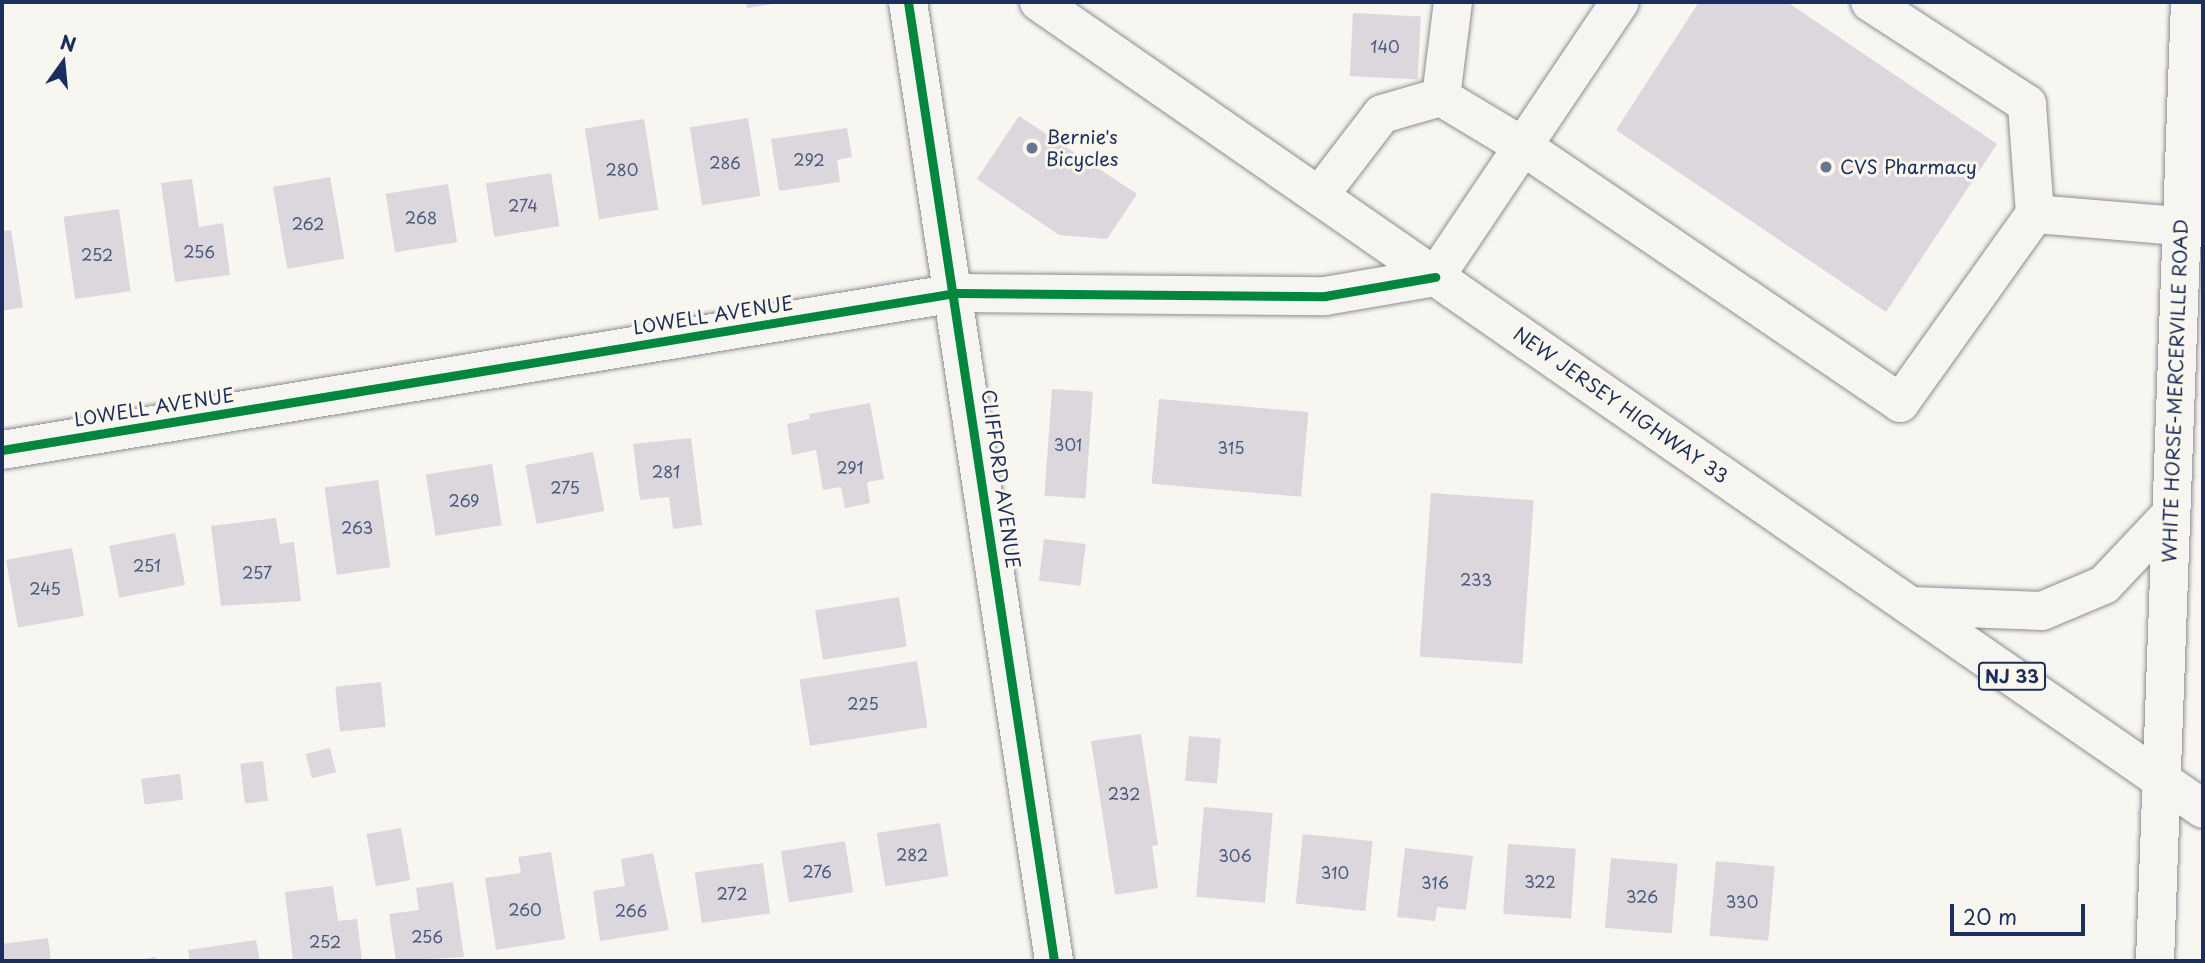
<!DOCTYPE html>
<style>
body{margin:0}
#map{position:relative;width:2205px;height:963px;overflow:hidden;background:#f8f6f0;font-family:"Playpen Sans",sans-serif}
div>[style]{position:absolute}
.building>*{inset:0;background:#dbd7dd;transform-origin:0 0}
.roads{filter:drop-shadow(0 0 2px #8b8e94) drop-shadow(0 0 2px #8b8e94)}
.minor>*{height:38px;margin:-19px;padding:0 19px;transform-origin:19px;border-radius:19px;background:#f6f5f1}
.major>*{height:38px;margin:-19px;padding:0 19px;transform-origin:19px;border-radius:19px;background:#f6f5f1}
.cycleway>*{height:9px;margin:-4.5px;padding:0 4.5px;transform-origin:4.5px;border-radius:4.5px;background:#00873e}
.dots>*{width:19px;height:19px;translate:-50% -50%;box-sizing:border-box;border:4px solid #fbf7ec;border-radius:50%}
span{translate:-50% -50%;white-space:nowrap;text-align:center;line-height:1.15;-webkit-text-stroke:6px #fbf7ec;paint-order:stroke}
.number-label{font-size:16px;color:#4b597e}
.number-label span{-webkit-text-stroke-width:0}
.shield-label span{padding:2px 5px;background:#fbf7ec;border:2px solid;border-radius:5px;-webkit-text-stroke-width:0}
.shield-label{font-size:18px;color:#1b2f5e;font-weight:700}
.poi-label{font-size:19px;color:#1b2f5e}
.left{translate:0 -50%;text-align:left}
.street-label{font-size:19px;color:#1b2f5e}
.frame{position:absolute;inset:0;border:4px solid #1b2f5e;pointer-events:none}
.north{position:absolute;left:28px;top:28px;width:70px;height:70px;-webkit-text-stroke:5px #fbf7ec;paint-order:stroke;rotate:15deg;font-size:19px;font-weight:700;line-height:28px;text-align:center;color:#1b2f5e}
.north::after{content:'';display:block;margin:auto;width:24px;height:32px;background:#1b2f5e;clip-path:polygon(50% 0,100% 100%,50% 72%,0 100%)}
.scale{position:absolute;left:1950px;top:904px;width:135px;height:32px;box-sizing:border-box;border:4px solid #1b2f5e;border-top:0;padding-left:9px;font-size:21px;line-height:24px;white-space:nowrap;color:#1b2f5e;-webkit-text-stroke:5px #fbf7ec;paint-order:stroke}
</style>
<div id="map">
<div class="building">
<div style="clip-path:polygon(746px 2px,772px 2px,773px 4px,747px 8px)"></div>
<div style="clip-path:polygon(1699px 2px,1787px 2px,1997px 144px,1886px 312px,1616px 130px)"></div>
<div style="left:1353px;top:13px;width:68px;height:63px;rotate:3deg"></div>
<div style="clip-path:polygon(1019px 116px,1137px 194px,1107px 239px,1059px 235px,977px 179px)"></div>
<div style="left:748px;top:118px;width:79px;height:59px;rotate:81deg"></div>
<div style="left:644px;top:119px;width:92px;height:60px;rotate:81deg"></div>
<div style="clip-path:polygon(847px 128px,852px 157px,837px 160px,840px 182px,779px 191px,771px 139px)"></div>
<div style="left:551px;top:173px;width:54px;height:66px;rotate:81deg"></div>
<div style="left:330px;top:177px;width:83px;height:58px;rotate:80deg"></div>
<div style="clip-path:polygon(192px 179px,199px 227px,223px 223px,230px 275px,175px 282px,161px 183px)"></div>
<div style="left:448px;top:184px;width:59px;height:63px;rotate:81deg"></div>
<div style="left:119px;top:209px;width:83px;height:56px;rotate:82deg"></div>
<div style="clip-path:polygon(11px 230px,23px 307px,2px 311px,2px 231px)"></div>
<div style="left:1052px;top:389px;width:41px;height:107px;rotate:4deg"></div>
<div style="left:1159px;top:399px;width:150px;height:85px;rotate:5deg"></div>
<div style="clip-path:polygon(870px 403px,884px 479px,867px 482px,870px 503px,845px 508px,841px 487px,823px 490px,816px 450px,792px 455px,787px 424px,810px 419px,809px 414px)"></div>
<div style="clip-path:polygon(691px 438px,702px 525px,673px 529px,669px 497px,640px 500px,633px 444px)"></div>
<div style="left:593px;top:452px;width:60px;height:69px;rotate:79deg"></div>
<div style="left:492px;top:464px;width:62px;height:67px;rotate:81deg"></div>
<div style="left:378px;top:480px;width:88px;height:54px;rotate:82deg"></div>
<div style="left:1431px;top:493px;width:103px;height:164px;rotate:4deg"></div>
<div style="clip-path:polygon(276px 518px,280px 544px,294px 542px,301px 601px,221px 606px,211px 526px)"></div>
<div style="left:175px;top:533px;width:53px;height:67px;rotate:79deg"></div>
<div style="left:1044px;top:539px;width:42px;height:42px;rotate:7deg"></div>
<div style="left:72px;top:548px;width:69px;height:67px;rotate:80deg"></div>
<div style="left:899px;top:597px;width:50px;height:85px;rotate:81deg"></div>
<div style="left:917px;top:661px;width:67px;height:119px;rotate:81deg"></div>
<div style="left:381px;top:682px;width:45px;height:46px;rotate:84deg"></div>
<div style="clip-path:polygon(1141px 734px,1158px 845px,1152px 846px,1158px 888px,1115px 895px,1091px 741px)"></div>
<div style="left:1189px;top:736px;width:32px;height:45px;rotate:5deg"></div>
<div style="left:330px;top:748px;width:25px;height:25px;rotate:76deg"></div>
<div style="left:263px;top:761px;width:40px;height:23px;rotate:83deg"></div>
<div style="left:180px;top:774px;width:26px;height:39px;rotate:83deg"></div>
<div style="left:1204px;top:807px;width:69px;height:90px;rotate:5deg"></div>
<div style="left:940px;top:823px;width:54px;height:64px;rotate:81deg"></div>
<div style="left:401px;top:828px;width:53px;height:35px;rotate:80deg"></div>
<div style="left:1303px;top:834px;width:70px;height:70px;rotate:6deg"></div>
<div style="left:845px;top:841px;width:52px;height:65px;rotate:81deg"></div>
<div style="left:1508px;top:844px;width:68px;height:70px;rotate:4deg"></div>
<div style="clip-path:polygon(1405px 848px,1473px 856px,1466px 910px,1437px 907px,1435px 921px,1397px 917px)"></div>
<div style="clip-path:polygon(551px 852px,565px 939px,496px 950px,485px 878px,521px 873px,518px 857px)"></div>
<div style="clip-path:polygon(653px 853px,669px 930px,600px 941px,593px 891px,625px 886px,621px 859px)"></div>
<div style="left:1611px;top:858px;width:67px;height:70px;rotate:5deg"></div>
<div style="left:1716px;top:861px;width:59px;height:75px;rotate:5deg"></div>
<div style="left:763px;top:863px;width:51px;height:69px;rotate:82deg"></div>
<div style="clip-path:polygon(453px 882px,464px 957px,396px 961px,389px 914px,419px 910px,416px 888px)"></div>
<div style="clip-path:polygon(333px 886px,338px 921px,357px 919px,362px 961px,293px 961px,285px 892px)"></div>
<div style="clip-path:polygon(48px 938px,51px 961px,2px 961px,2px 944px)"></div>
<div style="clip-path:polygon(256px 940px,260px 961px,190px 961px,188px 950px)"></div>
<div style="clip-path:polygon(156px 957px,156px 961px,138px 961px,138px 960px)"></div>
</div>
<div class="roads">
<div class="minor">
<div style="left:908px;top:2px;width:970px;rotate:81.34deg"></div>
<div style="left:1441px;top:97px;width:96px;rotate:-82.8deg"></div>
<div style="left:1319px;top:196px;width:103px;rotate:-52.5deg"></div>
<div style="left:1382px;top:114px;width:61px;rotate:-16.1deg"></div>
<div style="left:1441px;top:97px;width:97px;rotate:31.1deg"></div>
<div style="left:1524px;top:147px;width:455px;rotate:34.2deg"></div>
<div style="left:1900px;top:403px;width:232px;rotate:-54.5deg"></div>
<div style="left:2035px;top:214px;width:110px;rotate:-94.2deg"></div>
<div style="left:2027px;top:104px;width:187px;rotate:-147deg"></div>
<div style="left:2035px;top:214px;width:169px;rotate:4.8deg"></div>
<div style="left:2px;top:450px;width:967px;rotate:-9.35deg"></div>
<div style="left:956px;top:293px;width:369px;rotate:0.5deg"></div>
<div style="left:1325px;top:296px;width:112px;rotate:-9.8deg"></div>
<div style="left:1435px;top:277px;width:331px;rotate:-56.1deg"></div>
</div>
<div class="major">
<div style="left:1039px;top:2px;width:1416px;rotate:34.73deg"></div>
<div style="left:1911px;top:606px;width:131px;rotate:2.2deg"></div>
<div style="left:2042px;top:611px;width:67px;rotate:-22.8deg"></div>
<div style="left:2104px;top:585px;width:98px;rotate:-46.7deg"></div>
<div style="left:2155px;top:961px;width:960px;rotate:-87.91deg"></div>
</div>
</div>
<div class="cycleway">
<div style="left:908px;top:2px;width:970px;rotate:81.34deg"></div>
<div style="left:2px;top:450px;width:967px;rotate:-9.35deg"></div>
<div style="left:956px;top:293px;width:369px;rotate:0.5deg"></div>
<div style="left:1325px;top:296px;width:112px;rotate:-9.8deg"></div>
</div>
<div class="dots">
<div style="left:1032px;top:148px;background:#687591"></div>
<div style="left:1826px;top:167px;background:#687591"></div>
</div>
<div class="number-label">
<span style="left:1385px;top:46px">140</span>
<span style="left:809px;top:159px">292</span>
<span style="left:725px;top:162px">286</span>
<span style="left:622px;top:169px">280</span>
<span style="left:523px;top:205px">274</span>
<span style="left:421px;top:217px">268</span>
<span style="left:308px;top:223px">262</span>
<span style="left:199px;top:251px">256</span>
<span style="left:97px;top:254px">252</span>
<span style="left:1068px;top:444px">301</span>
<span style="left:1231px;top:447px">315</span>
<span style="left:850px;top:467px">291</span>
<span style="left:666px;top:471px">281</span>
<span style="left:565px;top:487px">275</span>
<span style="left:464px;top:500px">269</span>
<span style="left:357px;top:527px">263</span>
<span style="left:147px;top:565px">251</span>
<span style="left:257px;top:572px">257</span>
<span style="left:1476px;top:579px">233</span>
<span style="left:45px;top:588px">245</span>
<span style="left:863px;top:703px">225</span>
<span style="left:1124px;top:793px">232</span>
<span style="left:912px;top:854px">282</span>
<span style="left:1235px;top:855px">306</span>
<span style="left:817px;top:871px">276</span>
<span style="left:1335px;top:872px">310</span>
<span style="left:1540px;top:881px">322</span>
<span style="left:1435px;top:882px">316</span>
<span style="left:732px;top:893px">272</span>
<span style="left:1642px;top:896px">326</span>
<span style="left:1742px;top:901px">330</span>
<span style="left:525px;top:909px">260</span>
<span style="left:631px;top:910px">266</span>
<span style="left:427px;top:936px">256</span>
<span style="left:325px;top:941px">252</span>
</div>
<div class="shield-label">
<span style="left:2012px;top:676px">NJ 33</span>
</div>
<div class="poi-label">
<span class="left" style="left:1046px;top:148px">Bernie's<br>Bicycles</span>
<span class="left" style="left:1840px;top:167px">CVS Pharmacy</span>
</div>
<div class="street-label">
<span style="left:713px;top:315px;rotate:-9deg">LOWELL AVENUE</span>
<span style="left:2175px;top:391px;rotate:-88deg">WHITE HORSE-MERCERVILLE ROAD</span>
<span style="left:1621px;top:405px;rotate:35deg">NEW JERSEY HIGHWAY 33</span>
<span style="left:154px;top:407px;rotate:-9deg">LOWELL AVENUE</span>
<span style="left:1001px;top:479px;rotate:82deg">CLIFFORD AVENUE</span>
</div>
<div class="frame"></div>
<div class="north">N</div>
<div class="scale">20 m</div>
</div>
